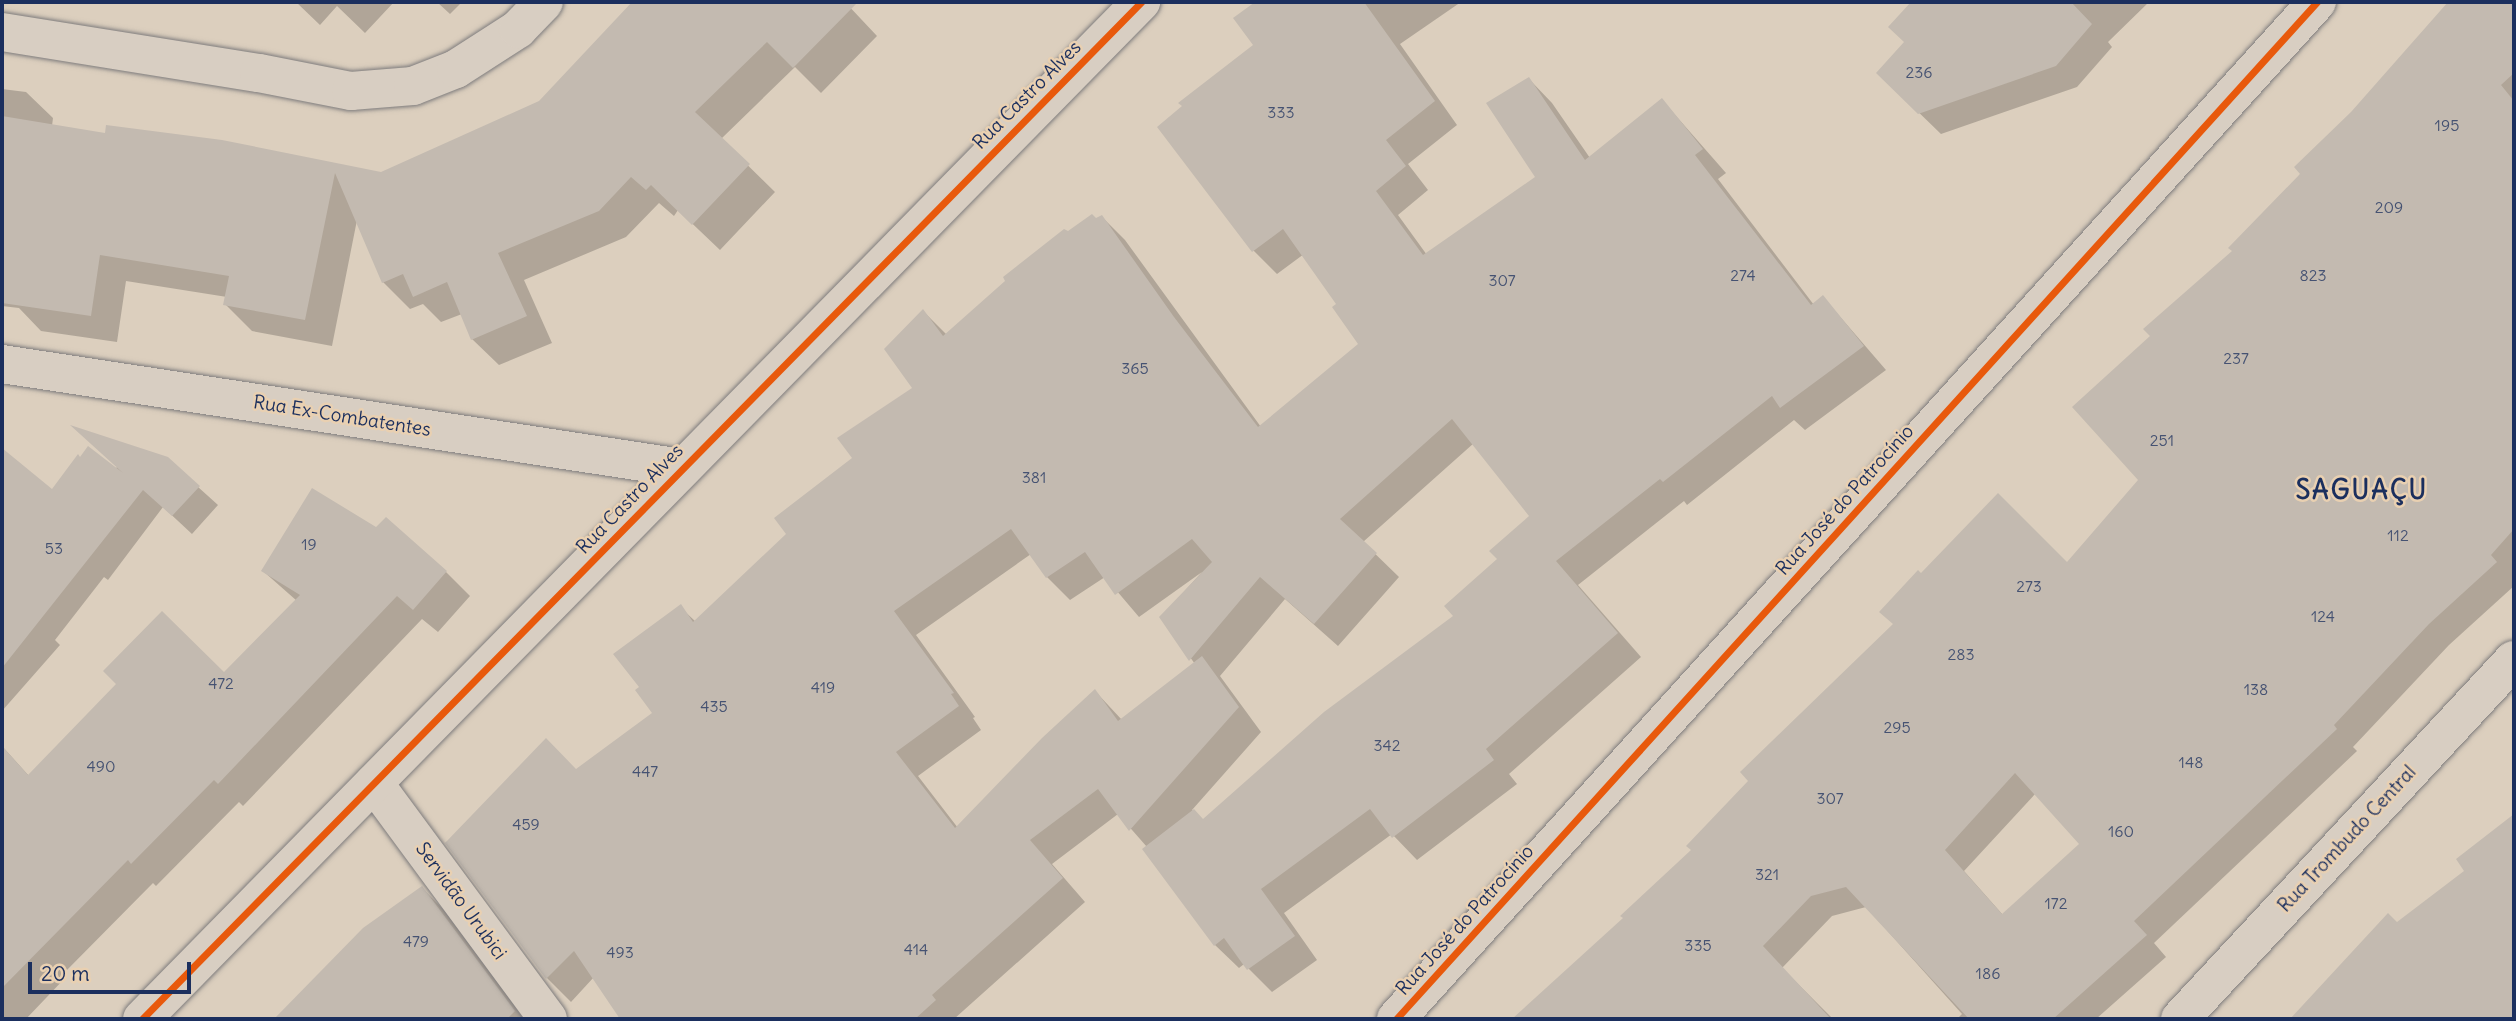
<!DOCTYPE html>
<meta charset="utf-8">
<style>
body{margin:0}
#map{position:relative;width:2516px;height:1021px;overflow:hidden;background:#dccfbe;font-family:Delius,sans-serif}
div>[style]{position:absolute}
.shadow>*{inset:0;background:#0003}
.building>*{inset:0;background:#c3bab0}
.roads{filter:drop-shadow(0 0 2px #7e7c7d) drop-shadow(0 0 2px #7e7c7d)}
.street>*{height:38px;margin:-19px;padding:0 19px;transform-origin:19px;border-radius:19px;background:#d8cec2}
.cycleway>*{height:7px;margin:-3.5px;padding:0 3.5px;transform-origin:3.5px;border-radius:3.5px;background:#e8590c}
span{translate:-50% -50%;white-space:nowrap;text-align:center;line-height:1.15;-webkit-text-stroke:5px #e9d0b1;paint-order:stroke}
.number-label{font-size:16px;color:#455272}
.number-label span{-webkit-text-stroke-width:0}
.street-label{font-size:19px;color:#1b2f5e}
.district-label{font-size:26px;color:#1b2f5e;font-weight:700;letter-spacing:2px}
.frame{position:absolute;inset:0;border:4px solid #1b2f5e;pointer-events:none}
.scale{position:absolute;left:28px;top:962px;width:163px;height:32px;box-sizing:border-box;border:4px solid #1b2f5e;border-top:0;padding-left:9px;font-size:21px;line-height:24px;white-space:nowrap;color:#1b2f5e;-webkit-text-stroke:5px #e9d0b1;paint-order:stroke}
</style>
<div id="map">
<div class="shadow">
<div style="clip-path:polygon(296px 2px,394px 2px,365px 33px,337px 6px,320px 25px)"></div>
<div style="clip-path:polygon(437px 2px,462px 2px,450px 14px)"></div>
<div style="clip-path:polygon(655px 2px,845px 2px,877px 36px,821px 93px,795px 67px,721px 139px,775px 192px,720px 250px,678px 210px,674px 216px,659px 203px,626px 237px,524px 280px,552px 343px,499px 365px,472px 339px,462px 314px,441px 322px,423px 304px,410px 309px,383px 282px,357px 220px,332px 346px,252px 331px,225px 304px,227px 297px,126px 281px,117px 342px,41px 331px,19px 308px,2px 306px,2px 89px,26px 92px,53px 118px,52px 126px,381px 174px,540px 103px,601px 57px)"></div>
<div style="clip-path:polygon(evenodd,1258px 2px,1461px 2px,1400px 44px,1457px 125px,1408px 164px,1428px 190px,1398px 215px,1427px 255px,1537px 177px,1529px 79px,1552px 103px,1590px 158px,1662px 100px,1726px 173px,1718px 179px,1814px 305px,1823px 297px,1886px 370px,1805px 430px,1794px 420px,1687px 505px,1684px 501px,1578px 585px,1641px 657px,1509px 774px,1517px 784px,1417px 860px,1392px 834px,1284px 913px,1317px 960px,1272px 992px,1244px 964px,1239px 968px,1215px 945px,1147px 847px,1118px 814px,1052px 864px,1085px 902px,954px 1019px,622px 1019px,594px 977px,571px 1002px,547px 978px,447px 843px,577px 771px,655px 714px,641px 687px,680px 607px,696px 622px,788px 534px,915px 389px,923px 311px,947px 335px,1068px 233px,1102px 217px,1125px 240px,1261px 427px,1361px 344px,1338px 304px,1304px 254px,1277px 274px,1253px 250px,1255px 45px,1235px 18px,1258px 2px,1474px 443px,1531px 516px,1455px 616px,1203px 821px,1192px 810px,1261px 732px,1220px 676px,1285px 599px,1338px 646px,1399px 577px,1363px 542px,1474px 443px,1258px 2px,1031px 554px,1047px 577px,1070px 600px,1105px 577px,1139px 617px,1202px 572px,1161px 617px,1195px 664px,1122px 720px,1095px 691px,958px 828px,918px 776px,981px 730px,973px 718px,975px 717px,916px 635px,1031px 554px)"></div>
<div style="clip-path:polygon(1913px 2px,2149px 2px,2108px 42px,2112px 47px,2077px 87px,1941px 134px,1878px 73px,1906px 42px,1891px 27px)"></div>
<div style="clip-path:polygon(evenodd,2459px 2px,2514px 2px,2514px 586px,2449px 645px,2353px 747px,2357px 751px,2154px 943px,2166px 957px,2096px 1019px,1957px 1019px,1962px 1014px,1866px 907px,1832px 916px,1782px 968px,1833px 1019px,1719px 1019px,1698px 997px,1674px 1019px,1538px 1019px,1625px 919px,1693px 850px,1895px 624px,1922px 576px,2067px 565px,2141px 480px,2152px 336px,2234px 251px,2352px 114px,2459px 2px,2036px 793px,2082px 844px,2003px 915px,1964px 871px,2036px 793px)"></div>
<div style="clip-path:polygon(2px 450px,53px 492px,118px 467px,167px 459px,218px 505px,192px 534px,163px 507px,108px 580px,104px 577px,55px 640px,60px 645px,2px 711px)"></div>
<div style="clip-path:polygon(263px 571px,446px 572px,470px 596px,438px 632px,422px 619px,243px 806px,239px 802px,156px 886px,153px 883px,63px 974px,66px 977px,26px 1019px,2px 1019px,2px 746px,29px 776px,224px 674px,297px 601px)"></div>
<div style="clip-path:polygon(2514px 816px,2514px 991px,2491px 1011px,2500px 1019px,2318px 1019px,2305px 1006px,2397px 924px,2466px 872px,2458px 859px)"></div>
<div style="clip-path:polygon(422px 888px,448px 914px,526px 1019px,279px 1017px)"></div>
</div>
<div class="building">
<div style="clip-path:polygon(632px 2px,858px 2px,793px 68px,767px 42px,695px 112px,750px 164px,692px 225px,651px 185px,646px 190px,631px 177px,599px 211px,498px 253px,527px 316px,471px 340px,447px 282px,413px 297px,403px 274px,382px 283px,335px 173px,305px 320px,223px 305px,229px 276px,100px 255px,91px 316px,2px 303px,2px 116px,105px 133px,106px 125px,222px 140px,381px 172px,539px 101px)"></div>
<div style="clip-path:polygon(1255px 2px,1364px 2px,1435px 101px,1386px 140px,1406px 166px,1376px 191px,1423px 255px,1535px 177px,1486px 103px,1529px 77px,1585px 160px,1662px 98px,1703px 149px,1695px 155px,1811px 305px,1823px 295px,1864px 346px,1780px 408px,1772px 396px,1663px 482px,1660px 479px,1556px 561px,1618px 633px,1486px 749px,1494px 760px,1392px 838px,1370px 809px,1261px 889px,1295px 936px,1247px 970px,1224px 938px,1214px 946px,1142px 849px,1194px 809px,1203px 819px,1324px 712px,1453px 616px,1444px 606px,1497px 559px,1489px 551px,1529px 516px,1452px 419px,1340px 519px,1377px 553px,1314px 624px,1260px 577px,1189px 661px,1159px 617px,1212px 562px,1192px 539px,1115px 595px,1085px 552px,1046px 578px,1011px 529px,894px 611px,954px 693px,951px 694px,959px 706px,896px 752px,955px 828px,1042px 738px,1095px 689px,1118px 721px,1202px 656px,1239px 707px,1129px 831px,1098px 789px,1030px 840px,1063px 878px,932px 995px,936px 1000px,915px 1019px,620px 1019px,574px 951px,546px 979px,445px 843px,546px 738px,576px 769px,652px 713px,635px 690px,639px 687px,613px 654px,681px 604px,693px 622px,786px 534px,774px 518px,852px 458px,837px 438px,912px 388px,884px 349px,923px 309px,943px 336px,1005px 281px,1003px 277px,1064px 229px,1068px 231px,1092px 214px,1096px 218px,1102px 215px,1174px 317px,1258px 427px,1358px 344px,1332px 307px,1336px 304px,1283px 229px,1252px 252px,1157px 127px,1182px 106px,1178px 103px,1253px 45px,1233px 18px)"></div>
<div style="clip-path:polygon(1911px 2px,2071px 2px,2092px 24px,2056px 66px,1918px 114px,1876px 73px,1904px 42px,1888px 27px)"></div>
<div style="clip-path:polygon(evenodd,2448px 2px,2514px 2px,2514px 73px,2501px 85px,2514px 101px,2514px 529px,2491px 555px,2497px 562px,2429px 624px,2334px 725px,2337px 729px,2134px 921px,2147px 935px,2053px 1019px,1969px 1019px,1846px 887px,1811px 896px,1763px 946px,1831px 1019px,1512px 1019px,1623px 918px,1620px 916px,1691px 850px,1686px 846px,1748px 781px,1740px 772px,1893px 624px,1879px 612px,1918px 570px,1921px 573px,1998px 493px,2067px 562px,2138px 480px,2072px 407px,2150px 336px,2143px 329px,2232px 251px,2228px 248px,2300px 174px,2294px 167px,2351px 112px,2448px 2px,2015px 773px,2079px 844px,2002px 914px,1945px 850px,2015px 773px)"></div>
<div style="clip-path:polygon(70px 425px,168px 457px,200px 486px,172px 516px,143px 490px,2px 668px,2px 448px,52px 489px,78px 454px,80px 457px,88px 446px,123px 473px)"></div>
<div style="clip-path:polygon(312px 488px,376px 527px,386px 517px,447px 571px,413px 610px,397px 596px,218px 784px,214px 780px,131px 864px,128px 860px,2px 988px,2px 746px,28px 775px,116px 684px,103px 671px,162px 611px,224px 672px,300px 595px,261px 571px)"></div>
<div style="clip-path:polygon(2514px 814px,2514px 1019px,2290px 1019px,2388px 913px,2397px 922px,2464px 871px,2456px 859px)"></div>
<div style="clip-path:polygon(422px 886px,515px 1011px,507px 1019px,274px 1019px,363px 928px)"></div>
</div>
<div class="roads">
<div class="street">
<div style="left:2px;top:32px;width:260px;rotate:9.1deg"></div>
<div style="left:259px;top:73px;width:94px;rotate:11.1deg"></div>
<div style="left:351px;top:91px;width:62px;rotate:-4.6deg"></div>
<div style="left:413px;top:86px;width:46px;rotate:-21.6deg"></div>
<div style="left:456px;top:69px;width:74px;rotate:-32.8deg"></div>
<div style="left:518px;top:29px;width:37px;rotate:-46deg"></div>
<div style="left:2px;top:364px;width:688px;rotate:8.7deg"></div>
<div style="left:374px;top:783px;width:293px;rotate:53.6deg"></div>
<div style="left:142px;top:1019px;width:1426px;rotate:-45.51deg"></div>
<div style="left:1396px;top:1019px;width:1372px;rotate:-47.84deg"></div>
<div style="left:2180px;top:1019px;width:490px;rotate:-47.1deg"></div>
</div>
</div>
<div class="cycleway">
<div style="left:142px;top:1019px;width:1426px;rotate:-45.51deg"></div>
<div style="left:1396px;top:1019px;width:1372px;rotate:-47.84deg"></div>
</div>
<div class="number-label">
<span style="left:1919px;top:72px">236</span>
<span style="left:1281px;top:112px">333</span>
<span style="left:2447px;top:125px">195</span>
<span style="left:2389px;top:207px">209</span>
<span style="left:1743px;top:275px">274</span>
<span style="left:2313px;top:275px">823</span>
<span style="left:1502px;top:280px">307</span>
<span style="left:2236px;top:358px">237</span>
<span style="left:1135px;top:368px">365</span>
<span style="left:2162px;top:440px">251</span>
<span style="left:1034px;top:477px">381</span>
<span style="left:2398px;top:535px">112</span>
<span style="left:309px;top:544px">19</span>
<span style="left:54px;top:548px">53</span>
<span style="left:2029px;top:586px">273</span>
<span style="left:2323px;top:616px">124</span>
<span style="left:1961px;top:654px">283</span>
<span style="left:221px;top:683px">472</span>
<span style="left:823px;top:687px">419</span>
<span style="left:2256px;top:689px">138</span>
<span style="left:714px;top:706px">435</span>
<span style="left:1897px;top:727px">295</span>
<span style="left:1387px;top:745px">342</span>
<span style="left:2191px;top:762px">148</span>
<span style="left:101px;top:766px">490</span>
<span style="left:645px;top:771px">447</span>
<span style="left:1830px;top:798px">307</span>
<span style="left:526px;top:824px">459</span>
<span style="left:2121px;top:831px">160</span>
<span style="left:1767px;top:874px">321</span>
<span style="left:2056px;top:903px">172</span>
<span style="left:416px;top:941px">479</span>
<span style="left:1698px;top:945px">335</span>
<span style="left:916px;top:949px">414</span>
<span style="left:620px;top:952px">493</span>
<span style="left:1988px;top:973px">186</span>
</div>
<div class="street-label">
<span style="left:1027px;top:95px;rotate:-45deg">Rua Castro Alves</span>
<span style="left:342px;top:416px;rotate:9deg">Rua Ex-Combatentes</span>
<span style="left:630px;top:499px;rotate:-46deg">Rua Castro Alves</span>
<span style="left:1845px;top:500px;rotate:-48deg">Rua José do Patrocínio</span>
<span style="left:2347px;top:839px;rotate:-47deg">Rua Trombudo Central</span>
<span style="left:461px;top:901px;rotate:54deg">Servidão Urubici</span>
<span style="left:1465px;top:920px;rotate:-48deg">Rua José do Patrocínio</span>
</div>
<div class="district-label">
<span style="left:2362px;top:490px">SAGUAÇU</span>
</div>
<div class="frame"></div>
<div class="scale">20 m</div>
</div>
